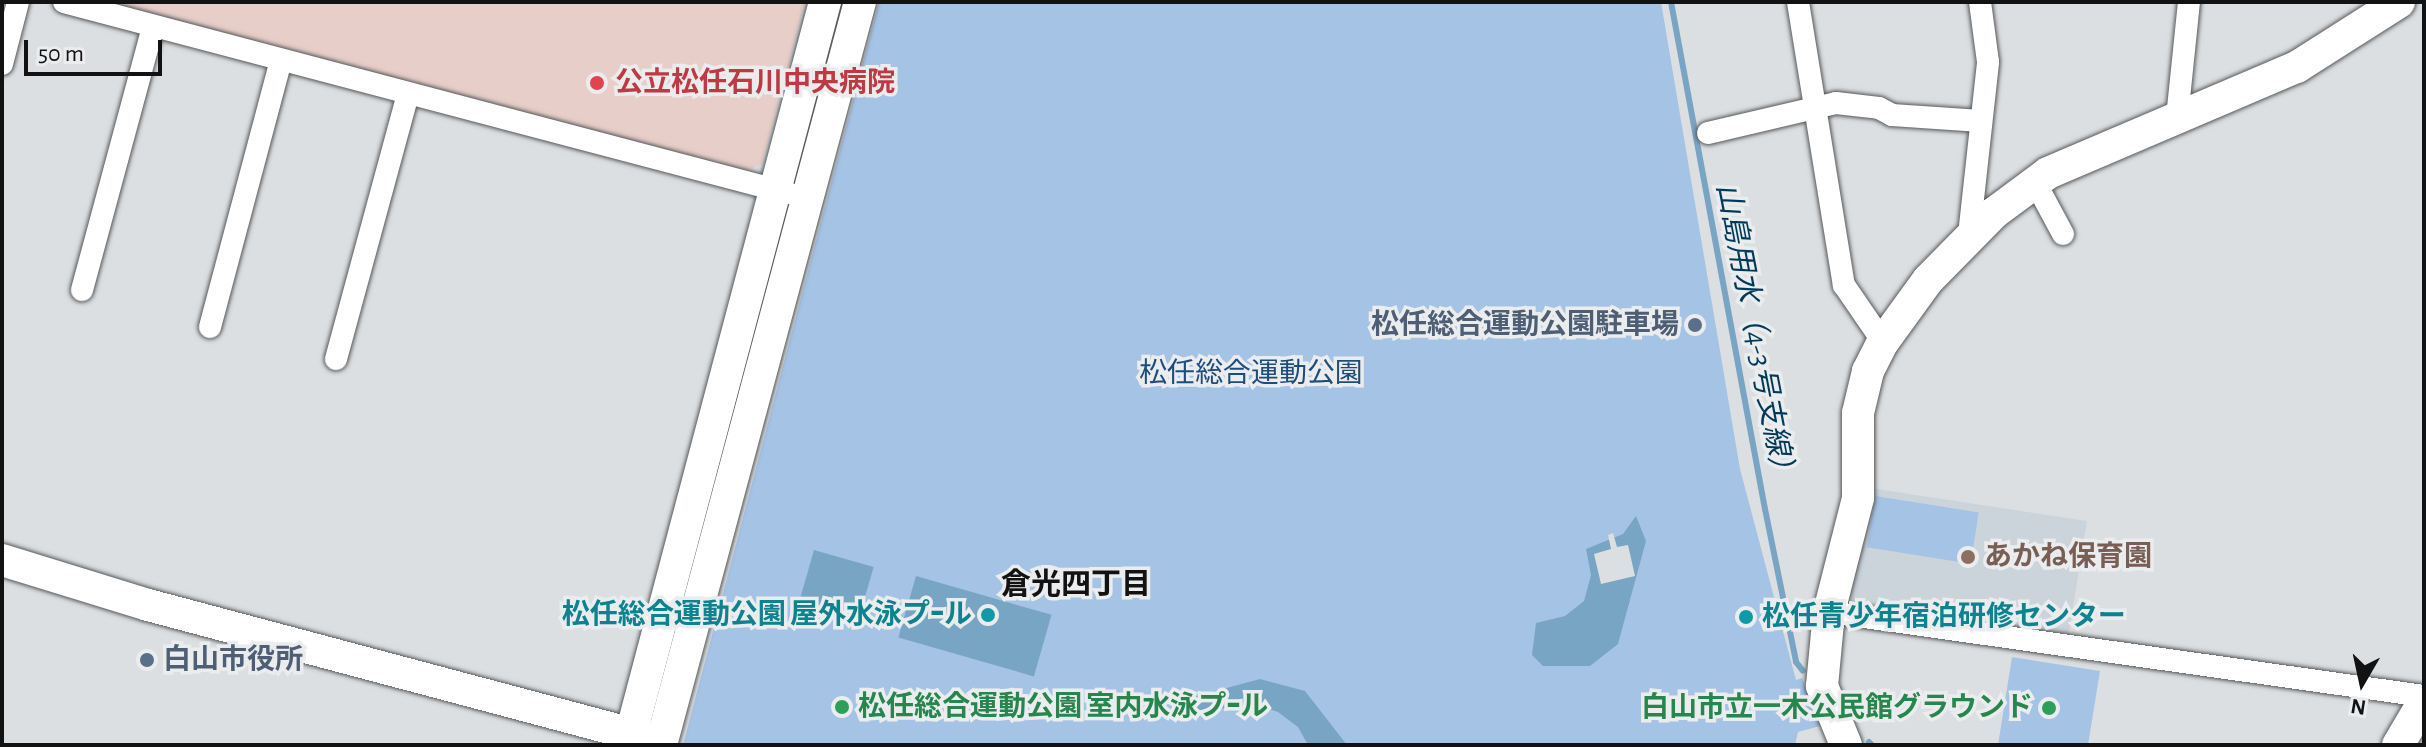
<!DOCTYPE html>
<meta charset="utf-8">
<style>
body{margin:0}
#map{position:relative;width:2426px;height:747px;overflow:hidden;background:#dcdfe1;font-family:"Alegreya Sans","Noto Sans JP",sans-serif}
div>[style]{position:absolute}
.built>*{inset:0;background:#cbd3db}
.medical>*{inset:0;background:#e8cec9}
.green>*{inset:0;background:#a5c3e5;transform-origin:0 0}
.water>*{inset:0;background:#79a5c5;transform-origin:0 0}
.pier>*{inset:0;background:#dcdfe1}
.stream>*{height:6px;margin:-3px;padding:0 3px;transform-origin:3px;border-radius:3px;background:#79a5c5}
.roads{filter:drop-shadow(0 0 2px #56585a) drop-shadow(0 0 2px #56585a)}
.street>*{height:22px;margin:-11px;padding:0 11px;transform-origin:11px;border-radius:11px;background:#fff}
.secondary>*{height:32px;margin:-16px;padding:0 16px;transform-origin:16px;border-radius:16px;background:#fff}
.dots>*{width:22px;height:22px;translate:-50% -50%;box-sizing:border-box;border:4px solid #eaecee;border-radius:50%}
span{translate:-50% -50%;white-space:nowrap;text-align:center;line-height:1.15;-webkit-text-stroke:7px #eaecee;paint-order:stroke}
.health-label{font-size:28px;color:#be3a42;font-weight:700}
.left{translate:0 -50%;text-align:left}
.service-label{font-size:28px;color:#4e5e75;font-weight:700}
.right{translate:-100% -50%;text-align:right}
.park-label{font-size:28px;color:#1c4d7d}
.education-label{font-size:28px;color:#785e54;font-weight:700}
.culture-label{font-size:28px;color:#0d838f;font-weight:700}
.leisure-label{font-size:28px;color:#27864d;font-weight:700}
.water-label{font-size:30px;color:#003a59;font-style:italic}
.neighbourhood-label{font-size:30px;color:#121213;font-weight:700}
.frame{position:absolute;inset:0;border:4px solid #121213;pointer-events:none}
.north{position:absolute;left:2322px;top:643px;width:80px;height:80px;-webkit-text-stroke:6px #eaecee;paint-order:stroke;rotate:189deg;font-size:22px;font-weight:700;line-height:32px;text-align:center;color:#121213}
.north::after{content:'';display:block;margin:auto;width:28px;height:36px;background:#121213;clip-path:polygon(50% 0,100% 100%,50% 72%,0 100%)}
.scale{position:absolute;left:24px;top:40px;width:138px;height:36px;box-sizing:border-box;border:4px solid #121213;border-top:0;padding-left:10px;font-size:24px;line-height:28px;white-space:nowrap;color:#121213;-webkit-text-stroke:6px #eaecee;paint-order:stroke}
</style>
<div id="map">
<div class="built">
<div style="clip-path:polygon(1870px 488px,2087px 521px,2068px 638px,1857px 606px,1847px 591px)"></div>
</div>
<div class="medical">
<div style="clip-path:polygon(106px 2px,805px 2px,762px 164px,744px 172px)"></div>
</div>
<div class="green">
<div style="clip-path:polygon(879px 2px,1661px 2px,1740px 469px,1796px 680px,1802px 678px,1820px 726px,1798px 732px,1795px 745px,683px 745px)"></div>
<div style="left:1875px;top:496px;width:105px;height:52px;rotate:9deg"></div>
<div style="clip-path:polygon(2012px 657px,2100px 671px,2088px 745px,1998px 745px)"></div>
</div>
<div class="water">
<div style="clip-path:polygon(1636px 516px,1646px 541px,1618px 644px,1590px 666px,1543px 666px,1532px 655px,1536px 623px,1565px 616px,1584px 601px,1591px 575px,1586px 549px,1623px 534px)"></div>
<div style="left:814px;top:550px;width:62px;height:60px;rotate:16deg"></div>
<div style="left:916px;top:576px;width:141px;height:64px;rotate:16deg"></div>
<div style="clip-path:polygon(1260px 679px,1305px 691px,1347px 745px,1308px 745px,1298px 727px,1278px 712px,1248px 702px,1198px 715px,1186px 699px)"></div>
</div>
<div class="pier">
<div style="clip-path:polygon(1613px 533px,1617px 547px,1628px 545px,1635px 576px,1601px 584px,1594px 554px,1611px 549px,1608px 535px)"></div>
</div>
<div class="stream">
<div style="left:1671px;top:2px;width:516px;rotate:79.5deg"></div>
<div style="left:1765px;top:509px;width:156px;rotate:78.5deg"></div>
<div style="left:1796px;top:662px;width:11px;rotate:52deg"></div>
<div style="left:1869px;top:742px;width:4px;rotate:45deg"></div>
</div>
<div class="roads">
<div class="street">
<div style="left:64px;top:2px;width:749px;rotate:14.78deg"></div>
<div style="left:1798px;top:2px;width:287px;rotate:80.8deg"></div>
<div style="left:1844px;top:285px;width:69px;rotate:55.6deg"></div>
<div style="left:2px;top:64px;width:64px;rotate:-75.5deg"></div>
<div style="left:2177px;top:118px;width:117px;rotate:-84.1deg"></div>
<div style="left:1708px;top:133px;width:131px;rotate:-13.2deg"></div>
<div style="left:1836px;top:103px;width:43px;rotate:6.6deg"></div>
<div style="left:1879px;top:108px;width:15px;rotate:28deg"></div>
<div style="left:1892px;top:115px;width:89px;rotate:3.9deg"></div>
<div style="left:2035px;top:182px;width:59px;rotate:61.7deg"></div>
<div style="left:1969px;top:235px;width:174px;rotate:-83.7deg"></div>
<div style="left:1988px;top:62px;width:61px;rotate:-97.6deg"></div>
<div style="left:82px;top:290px;width:273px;rotate:-74.9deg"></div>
<div style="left:210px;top:327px;width:276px;rotate:-75.1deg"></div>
<div style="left:336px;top:359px;width:275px;rotate:-74.8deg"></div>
<div style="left:1829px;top:612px;width:601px;rotate:8.04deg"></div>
</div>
<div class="secondary">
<div style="left:2px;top:560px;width:153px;rotate:17.1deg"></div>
<div style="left:148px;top:605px;width:521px;rotate:14.92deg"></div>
<div style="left:628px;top:745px;width:769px;rotate:-75.15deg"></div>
<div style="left:661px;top:745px;width:769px;rotate:-75.01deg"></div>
<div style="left:1846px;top:745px;width:64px;rotate:-112.1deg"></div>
<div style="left:1822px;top:686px;width:74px;rotate:-84.6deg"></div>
<div style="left:1829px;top:612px;width:118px;rotate:-75.7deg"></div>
<div style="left:1858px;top:498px;width:85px;rotate:-90deg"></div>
<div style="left:1858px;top:413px;width:43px;rotate:-76.6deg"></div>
<div style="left:1868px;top:371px;width:33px;rotate:-63deg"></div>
<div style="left:1883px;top:342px;width:77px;rotate:-54deg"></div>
<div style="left:1928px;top:280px;width:94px;rotate:-45.4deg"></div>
<div style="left:1994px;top:213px;width:67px;rotate:-36.5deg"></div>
<div style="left:2048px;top:173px;width:271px;rotate:-23.1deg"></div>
<div style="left:2297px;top:67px;width:121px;rotate:-32.5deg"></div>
<div style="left:2398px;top:745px;width:51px;rotate:-59.4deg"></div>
</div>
</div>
<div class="dots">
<div style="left:597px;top:83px;background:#e0444e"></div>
<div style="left:1695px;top:325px;background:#5c6f8a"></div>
<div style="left:1968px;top:557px;background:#8d6e63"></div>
<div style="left:988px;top:615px;background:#0f9aa8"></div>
<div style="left:1746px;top:617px;background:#0f9aa8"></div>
<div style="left:147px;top:660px;background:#5c6f8a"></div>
<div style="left:842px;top:707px;background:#2e9e5b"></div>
<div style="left:2049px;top:708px;background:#2e9e5b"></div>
</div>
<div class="health-label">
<span class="left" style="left:615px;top:83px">公立松任石川中央病院</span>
</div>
<div class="service-label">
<span class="right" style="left:1679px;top:325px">松任総合運動公園駐車場</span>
<span class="left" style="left:163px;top:660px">白山市役所</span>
</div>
<div class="park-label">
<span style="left:1251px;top:374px">松任総合運動公園</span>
</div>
<div class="education-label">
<span class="left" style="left:1984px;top:557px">あかね保育園</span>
</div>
<div class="culture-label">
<span class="right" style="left:972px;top:615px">松任総合運動公園 屋外水泳プｰル</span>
<span class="left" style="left:1762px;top:617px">松任青少年宿泊研修センター</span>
</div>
<div class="leisure-label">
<span class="left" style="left:858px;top:707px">松任総合運動公園 室内水泳プｰル</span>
<span class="right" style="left:2033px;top:708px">白山市立一木公民館グラウンド</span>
</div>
<div class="water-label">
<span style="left:1755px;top:334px;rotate:79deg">山島用水（4-3号支線）</span>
</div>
<div class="neighbourhood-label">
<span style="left:1076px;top:585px">倉光四丁目</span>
</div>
<div class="frame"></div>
<div class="north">N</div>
<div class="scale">50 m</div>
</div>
